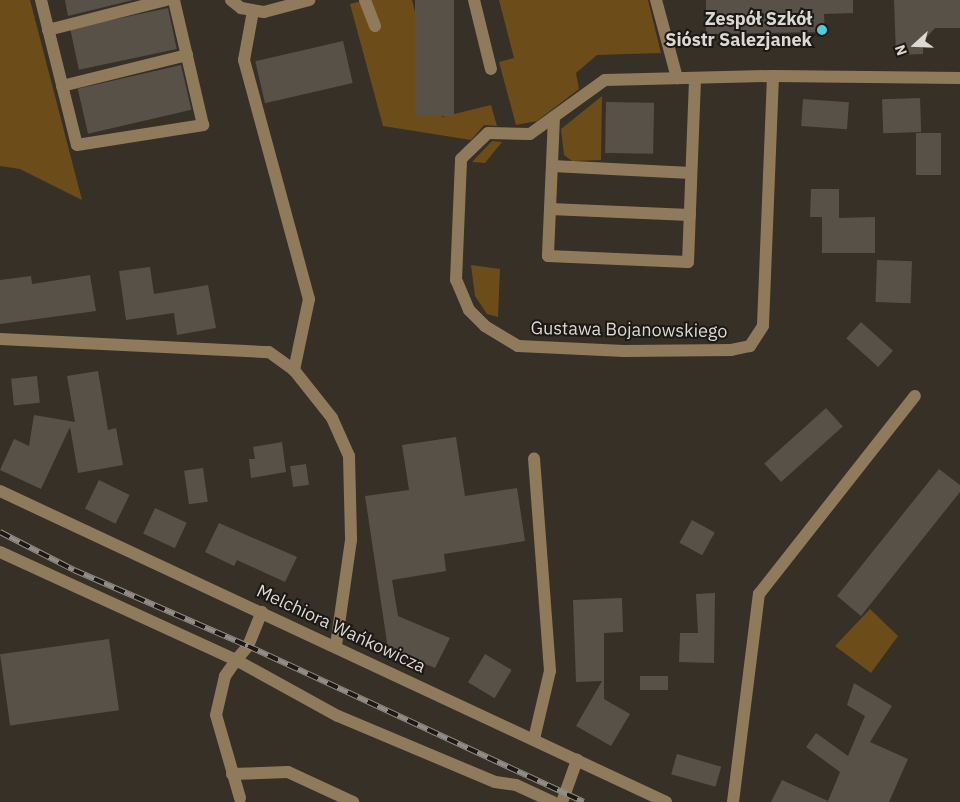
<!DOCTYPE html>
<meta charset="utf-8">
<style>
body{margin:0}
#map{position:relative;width:960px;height:802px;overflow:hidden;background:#363027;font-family:"IBM Plex Sans",sans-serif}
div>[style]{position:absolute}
.green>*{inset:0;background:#6c4c18}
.building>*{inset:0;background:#585148;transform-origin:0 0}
.minor>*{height:12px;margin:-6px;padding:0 6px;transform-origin:6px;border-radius:6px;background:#907a5c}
.rail>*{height:5.5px;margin-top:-2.75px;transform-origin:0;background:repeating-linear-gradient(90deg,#1b1815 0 11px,#918c85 0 22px);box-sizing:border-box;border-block:1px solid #918c85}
.dots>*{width:14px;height:14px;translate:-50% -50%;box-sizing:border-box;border:2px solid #1b1815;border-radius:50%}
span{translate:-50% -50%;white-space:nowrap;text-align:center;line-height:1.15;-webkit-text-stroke:4px #1b1815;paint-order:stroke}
.poi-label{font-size:18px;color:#dcd8d2;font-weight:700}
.right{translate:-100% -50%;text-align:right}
.street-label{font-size:18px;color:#dcd8d2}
.north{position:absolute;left:890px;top:20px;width:50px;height:50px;-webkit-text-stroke:4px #1b1815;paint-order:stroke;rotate:250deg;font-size:14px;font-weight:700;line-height:20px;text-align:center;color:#dcd8d2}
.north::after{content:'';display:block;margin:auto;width:18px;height:22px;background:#dcd8d2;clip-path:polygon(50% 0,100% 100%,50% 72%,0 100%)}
</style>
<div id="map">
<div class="green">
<div style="clip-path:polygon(0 0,30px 0,82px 200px,20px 169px,0 166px)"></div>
<div style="clip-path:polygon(366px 0,412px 0,442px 117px,491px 105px,497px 126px,484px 125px,471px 140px,383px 126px,350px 4px)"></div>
<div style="clip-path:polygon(499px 0,648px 0,661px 53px,597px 55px,576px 73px,579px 89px,537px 121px,516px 125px,499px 62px,514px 58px)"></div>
<div style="clip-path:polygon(602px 96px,601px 160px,572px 161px,564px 155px,561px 129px)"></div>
<div style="clip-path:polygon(492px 141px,502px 142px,485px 163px,472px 162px)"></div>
<div style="clip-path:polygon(471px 265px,500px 269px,498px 317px,487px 314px,475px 296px)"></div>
<div style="clip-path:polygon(870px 609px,898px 636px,871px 673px,835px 646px)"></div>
</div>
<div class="building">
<div style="clip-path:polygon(65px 0,133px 0,68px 16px)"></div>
<div style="left:415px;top:0;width:39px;height:116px"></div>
<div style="clip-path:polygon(706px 0,853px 0,853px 13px,824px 14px,825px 32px,706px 34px)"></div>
<div style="clip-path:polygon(894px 0,960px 0,960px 28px,935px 28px,923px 41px,923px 54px,896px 55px)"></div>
<div style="left:168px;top:8px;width:42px;height:100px;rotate:78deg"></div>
<div style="left:343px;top:41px;width:43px;height:90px;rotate:77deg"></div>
<div style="left:181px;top:65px;width:46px;height:106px;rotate:77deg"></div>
<div style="left:920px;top:98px;width:34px;height:38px;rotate:88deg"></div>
<div style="left:803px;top:99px;width:46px;height:27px;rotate:4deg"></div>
<div style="left:606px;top:102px;width:48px;height:51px;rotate:1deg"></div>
<div style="left:916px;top:133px;width:25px;height:42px"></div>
<div style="clip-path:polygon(811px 189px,839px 189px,839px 218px,875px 217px,875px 253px,822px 253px,822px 217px,810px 217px)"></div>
<div style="left:877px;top:260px;width:35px;height:42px;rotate:2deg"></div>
<div style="clip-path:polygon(150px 267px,154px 294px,208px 285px,216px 328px,177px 335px,174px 313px,126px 320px,119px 271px)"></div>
<div style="clip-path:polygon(90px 275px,96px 311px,0 324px,0 280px,31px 276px,32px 284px)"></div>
<div style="left:861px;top:322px;width:43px;height:22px;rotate:42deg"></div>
<div style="clip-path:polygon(98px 371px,108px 430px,116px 428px,123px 465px,78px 473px,70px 427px,41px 489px,0 470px,14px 439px,29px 446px,34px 415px,75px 422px,67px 376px)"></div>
<div style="left:37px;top:376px;width:27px;height:26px;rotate:84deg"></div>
<div style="left:826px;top:408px;width:25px;height:83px;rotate:48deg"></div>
<div style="clip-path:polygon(456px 437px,465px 496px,517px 488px,525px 541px,444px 554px,446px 571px,392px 580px,398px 616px,450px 638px,435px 668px,388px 649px,365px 496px,409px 490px,402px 445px)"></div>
<div style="clip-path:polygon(282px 442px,286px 472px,251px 478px,249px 459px,255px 459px,253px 447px)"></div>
<div style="left:306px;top:464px;width:21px;height:16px;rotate:82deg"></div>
<div style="left:203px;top:468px;width:34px;height:19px;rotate:82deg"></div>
<div style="clip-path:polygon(939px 469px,960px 485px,960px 492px,861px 616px,837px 596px)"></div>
<div style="left:99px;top:480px;width:34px;height:32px;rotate:26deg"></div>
<div style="left:155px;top:508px;width:35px;height:28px;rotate:25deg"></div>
<div style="left:692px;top:520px;width:26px;height:26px;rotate:29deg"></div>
<div style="clip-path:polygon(219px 523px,297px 557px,285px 582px,237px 560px,234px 566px,205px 552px)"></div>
<div style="clip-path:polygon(715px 593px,714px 663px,679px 662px,680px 633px,698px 633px,696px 594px)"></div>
<div style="clip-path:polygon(622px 598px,623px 632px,604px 633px,604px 699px,630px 714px,611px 746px,576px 726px,602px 681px,576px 682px,573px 600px)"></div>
<div style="left:109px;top:639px;width:72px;height:110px;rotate:82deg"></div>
<div style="left:485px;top:654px;width:31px;height:33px;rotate:31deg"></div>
<div style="left:668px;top:676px;width:14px;height:28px;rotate:90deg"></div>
<div style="clip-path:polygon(854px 683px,892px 706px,870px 742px,908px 759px,889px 802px,771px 802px,782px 780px,828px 801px,840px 772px,806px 747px,816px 733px,848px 756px,865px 716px,847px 705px)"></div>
<div style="left:677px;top:754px;width:46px;height:21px;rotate:16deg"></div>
</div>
<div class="minor">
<div style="left:41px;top:0;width:149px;rotate:76.1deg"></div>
<div style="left:77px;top:145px;width:128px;rotate:-9deg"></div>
<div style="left:203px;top:125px;width:128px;rotate:-103.1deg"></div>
<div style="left:231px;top:0;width:13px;rotate:39deg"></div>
<div style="left:241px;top:8px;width:23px;rotate:10deg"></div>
<div style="left:264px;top:12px;width:47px;rotate:-14.9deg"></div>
<div style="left:365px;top:0;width:28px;rotate:69deg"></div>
<div style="left:474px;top:0;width:71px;rotate:76.2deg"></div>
<div style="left:656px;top:0;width:81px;rotate:74.9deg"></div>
<div style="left:253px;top:11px;width:50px;rotate:100.4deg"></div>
<div style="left:244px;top:60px;width:248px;rotate:74.8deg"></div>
<div style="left:309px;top:299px;width:73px;rotate:101.9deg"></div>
<div style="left:48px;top:30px;width:122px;rotate:-14.3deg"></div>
<div style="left:773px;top:76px;width:250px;rotate:92.3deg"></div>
<div style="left:763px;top:326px;width:24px;rotate:123deg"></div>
<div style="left:750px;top:346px;width:19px;rotate:168deg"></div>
<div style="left:731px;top:350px;width:107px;rotate:179.5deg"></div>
<div style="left:624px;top:351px;width:106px;rotate:-177.3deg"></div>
<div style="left:518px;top:346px;width:39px;rotate:-149deg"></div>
<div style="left:485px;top:326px;width:23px;rotate:-135deg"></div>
<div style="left:469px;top:310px;width:33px;rotate:-113deg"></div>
<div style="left:456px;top:280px;width:121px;rotate:-87.6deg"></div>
<div style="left:461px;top:159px;width:37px;rotate:-44deg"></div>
<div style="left:488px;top:133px;width:42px;rotate:1.4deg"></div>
<div style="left:530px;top:134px;width:92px;rotate:-35.8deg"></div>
<div style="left:605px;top:80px;width:168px;rotate:-1.4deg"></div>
<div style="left:773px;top:76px;width:187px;rotate:0.6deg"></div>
<div style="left:62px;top:86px;width:129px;rotate:-13.9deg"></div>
<div style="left:554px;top:117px;width:139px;rotate:92.5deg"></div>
<div style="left:548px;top:256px;width:140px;rotate:2.5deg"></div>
<div style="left:688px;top:262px;width:184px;rotate:-87.8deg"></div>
<div style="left:552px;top:166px;width:139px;rotate:2.9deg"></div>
<div style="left:550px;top:209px;width:140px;rotate:2.5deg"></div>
<div style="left:0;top:339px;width:269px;rotate:2.8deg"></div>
<div style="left:269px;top:352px;width:31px;rotate:36deg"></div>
<div style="left:294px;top:370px;width:61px;rotate:51.6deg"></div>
<div style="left:332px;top:418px;width:42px;rotate:65.9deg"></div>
<div style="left:349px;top:456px;width:84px;rotate:88.6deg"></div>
<div style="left:351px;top:540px;width:107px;rotate:98.1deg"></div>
<div style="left:0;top:491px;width:735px;rotate:25.03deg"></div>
<div style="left:0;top:552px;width:260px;rotate:24.6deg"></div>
<div style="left:236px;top:660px;width:18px;rotate:-49deg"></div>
<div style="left:248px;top:646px;width:37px;rotate:-68deg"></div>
<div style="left:534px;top:739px;width:70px;rotate:-76.8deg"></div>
<div style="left:550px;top:671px;width:213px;rotate:-94.3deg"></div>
<div style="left:232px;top:774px;width:56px;rotate:-2deg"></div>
<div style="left:288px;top:772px;width:72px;rotate:24.8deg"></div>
<div style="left:240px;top:798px;width:86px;rotate:-106.1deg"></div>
<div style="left:216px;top:715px;width:40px;rotate:-77deg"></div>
<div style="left:225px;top:676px;width:19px;rotate:-55deg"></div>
<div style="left:236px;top:660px;width:116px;rotate:28.8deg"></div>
<div style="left:338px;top:716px;width:170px;rotate:22.8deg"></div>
<div style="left:495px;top:782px;width:21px;rotate:8deg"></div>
<div style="left:516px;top:785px;width:41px;rotate:24.7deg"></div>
<div style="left:562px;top:802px;width:45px;rotate:-70.3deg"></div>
<div style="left:733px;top:802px;width:210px;rotate:-82.9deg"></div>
<div style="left:759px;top:594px;width:252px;rotate:-51.8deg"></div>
</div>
<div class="rail">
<div style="left:0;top:532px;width:83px;rotate:27.2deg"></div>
<div style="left:74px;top:570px;width:190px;rotate:23.6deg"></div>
<div style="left:248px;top:646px;width:370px;rotate:24.9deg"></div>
</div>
<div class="dots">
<div style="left:822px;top:30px;background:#54cadd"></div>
</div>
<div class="poi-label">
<span class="right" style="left:812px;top:30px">Zespół Szkół<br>Sióstr Salezjanek</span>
</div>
<div class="street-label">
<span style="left:629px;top:330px;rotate:1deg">Gustawa Bojanowskiego</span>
<span style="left:341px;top:629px;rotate:25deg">Melchiora Wańkowicza</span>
</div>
<div class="north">N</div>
</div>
